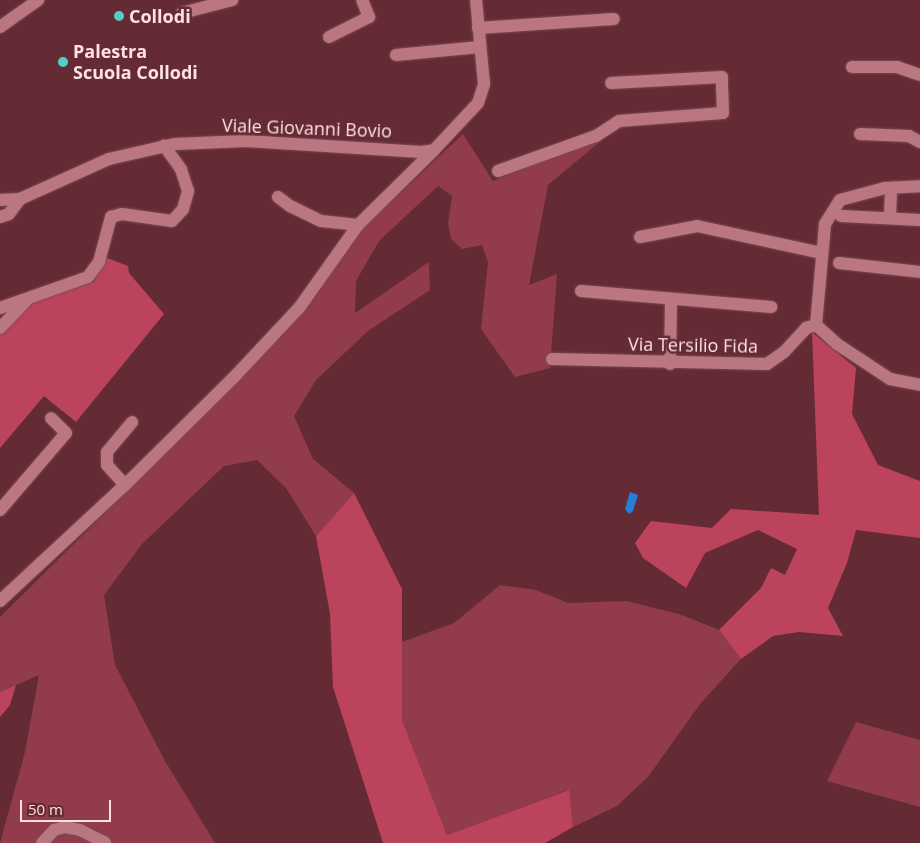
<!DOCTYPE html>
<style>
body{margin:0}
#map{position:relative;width:920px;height:843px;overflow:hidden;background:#652b35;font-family:"Open Sans",sans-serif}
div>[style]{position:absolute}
.green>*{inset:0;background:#913b4b}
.forest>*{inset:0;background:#bc435c}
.water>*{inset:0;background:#2380d6}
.roads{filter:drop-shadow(0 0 1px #7b4b54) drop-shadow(0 0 1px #7b4b54)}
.street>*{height:12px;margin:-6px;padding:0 6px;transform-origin:6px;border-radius:6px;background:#ba7780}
.dots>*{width:14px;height:14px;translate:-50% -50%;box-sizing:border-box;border:2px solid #652b35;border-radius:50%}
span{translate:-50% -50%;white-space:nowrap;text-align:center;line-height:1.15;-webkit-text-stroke:5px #652b35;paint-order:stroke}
.poi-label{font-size:18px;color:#ffe1e3;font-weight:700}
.left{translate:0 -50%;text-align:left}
.street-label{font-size:18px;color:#ffe1e3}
.scale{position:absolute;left:20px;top:800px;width:91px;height:22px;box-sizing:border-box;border:2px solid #ffe1e3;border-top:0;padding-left:6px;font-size:15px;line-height:18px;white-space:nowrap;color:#ffe1e3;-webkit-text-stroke:4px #652b35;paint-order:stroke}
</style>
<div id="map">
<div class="green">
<div style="clip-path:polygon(615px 129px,548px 185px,529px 285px,557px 274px,550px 368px,515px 377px,481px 329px,488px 262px,482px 245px,462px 249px,451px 239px,448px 224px,452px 196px,438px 186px,379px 241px,356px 281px,355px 313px,429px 262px,430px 290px,368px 331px,316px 380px,294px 416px,313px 459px,354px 493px,316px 536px,286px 488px,257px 460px,224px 466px,142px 544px,104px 595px,115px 665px,165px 761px,215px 843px,0 843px,25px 752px,39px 675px,0 692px,0 617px,218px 401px,304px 309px,358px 233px,463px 134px,493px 181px)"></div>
<div style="clip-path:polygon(500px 585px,536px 590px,568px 603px,626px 601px,682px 615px,719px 630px,741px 659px,700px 704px,648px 777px,617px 806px,573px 827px,568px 790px,447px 835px,402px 720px,402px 642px,454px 623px)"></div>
<div style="clip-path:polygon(856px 722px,920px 740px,920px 807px,827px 781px)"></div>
</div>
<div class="forest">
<div style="clip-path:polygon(107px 258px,128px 266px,129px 273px,164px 314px,76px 422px,44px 396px,0 448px,0 329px,21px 306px,93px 282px)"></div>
<div style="clip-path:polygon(812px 332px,856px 368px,852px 414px,878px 465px,920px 481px,920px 538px,856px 530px,847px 563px,828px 608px,843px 636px,799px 632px,773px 636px,741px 659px,719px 630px,761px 588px,771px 568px,785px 575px,797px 549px,758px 530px,705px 553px,686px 588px,643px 558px,635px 543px,651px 521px,712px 528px,731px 509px,819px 515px)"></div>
<div style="clip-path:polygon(354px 493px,402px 589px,402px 720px,447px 835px,569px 790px,573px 827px,545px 843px,383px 843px,333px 687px,330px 614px,316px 536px)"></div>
<div style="clip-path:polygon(16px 685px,10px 705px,0 717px,0 692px)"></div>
</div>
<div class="water">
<div style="clip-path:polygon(630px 492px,638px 495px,633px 511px,629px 514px,625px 509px)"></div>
</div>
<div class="roads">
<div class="street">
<div style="left:182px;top:13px;width:52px;rotate:-14.6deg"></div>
<div style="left:0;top:27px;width:47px;rotate:-35.4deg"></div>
<div style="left:478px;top:28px;width:136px;rotate:-3.8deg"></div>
<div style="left:329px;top:37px;width:45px;rotate:-26.6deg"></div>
<div style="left:369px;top:17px;width:18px;rotate:-112deg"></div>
<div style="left:396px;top:55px;width:84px;rotate:-5.4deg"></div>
<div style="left:852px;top:67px;width:45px"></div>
<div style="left:897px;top:67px;width:24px;rotate:19deg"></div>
<div style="left:860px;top:134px;width:49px;rotate:2.3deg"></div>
<div style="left:909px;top:136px;width:13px;rotate:29deg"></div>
<div style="left:498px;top:171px;width:104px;rotate:-19.7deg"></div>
<div style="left:596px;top:136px;width:27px;rotate:-33deg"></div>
<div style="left:619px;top:121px;width:104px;rotate:-4.4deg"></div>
<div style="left:723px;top:113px;width:36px;rotate:-92deg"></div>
<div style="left:722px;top:77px;width:111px;rotate:176.9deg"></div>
<div style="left:278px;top:197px;width:15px;rotate:37deg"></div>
<div style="left:290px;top:206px;width:34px;rotate:26deg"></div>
<div style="left:321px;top:221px;width:37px;rotate:6deg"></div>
<div style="left:0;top:200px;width:20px;rotate:-3deg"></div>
<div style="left:20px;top:199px;width:98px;rotate:-24.2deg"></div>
<div style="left:109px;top:159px;width:68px;rotate:-12.8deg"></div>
<div style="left:175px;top:144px;width:71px;rotate:-2.4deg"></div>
<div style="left:246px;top:141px;width:176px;rotate:3.6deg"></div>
<div style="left:422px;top:152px;width:12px;rotate:-9deg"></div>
<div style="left:434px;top:150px;width:64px;rotate:-46.9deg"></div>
<div style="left:478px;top:103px;width:20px;rotate:-72deg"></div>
<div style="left:484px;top:84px;width:84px;rotate:-95.4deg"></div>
<div style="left:841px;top:216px;width:79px;rotate:2.9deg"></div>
<div style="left:0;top:217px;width:9px;rotate:-18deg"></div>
<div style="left:9px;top:214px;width:19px;rotate:-54deg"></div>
<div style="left:890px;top:218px;width:30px;rotate:-88deg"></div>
<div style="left:640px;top:237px;width:58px;rotate:-10.9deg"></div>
<div style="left:697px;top:226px;width:128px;rotate:12.2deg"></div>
<div style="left:839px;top:263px;width:81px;rotate:6.3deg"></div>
<div style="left:581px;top:291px;width:191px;rotate:4.8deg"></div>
<div style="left:0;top:308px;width:93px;rotate:-19.4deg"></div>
<div style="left:88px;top:277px;width:19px;rotate:-54deg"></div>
<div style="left:99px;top:262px;width:47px;rotate:-75.1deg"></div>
<div style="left:111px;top:217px;width:11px;rotate:-15deg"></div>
<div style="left:122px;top:214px;width:50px;rotate:8deg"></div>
<div style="left:172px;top:221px;width:16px;rotate:-47deg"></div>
<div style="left:183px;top:209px;width:19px;rotate:-74deg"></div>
<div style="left:188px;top:191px;width:23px;rotate:-108deg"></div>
<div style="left:181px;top:169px;width:29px;rotate:-126deg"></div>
<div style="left:816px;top:325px;width:101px;rotate:-84.9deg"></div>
<div style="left:825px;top:224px;width:28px;rotate:-58deg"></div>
<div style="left:840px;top:200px;width:47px;rotate:-14.9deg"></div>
<div style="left:885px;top:188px;width:35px;rotate:-3deg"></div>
<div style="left:816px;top:325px;width:28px;rotate:42deg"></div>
<div style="left:837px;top:344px;width:64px;rotate:33.4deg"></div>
<div style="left:890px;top:379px;width:31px;rotate:11deg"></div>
<div style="left:0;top:328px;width:37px;rotate:-46deg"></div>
<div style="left:552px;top:359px;width:215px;rotate:1.3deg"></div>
<div style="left:767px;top:364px;width:21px;rotate:-35deg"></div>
<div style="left:784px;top:352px;width:33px;rotate:-47deg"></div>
<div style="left:806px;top:328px;width:10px;rotate:-17deg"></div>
<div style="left:670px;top:364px;width:65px;rotate:-89.1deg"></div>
<div style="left:125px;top:485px;width:27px;rotate:-132deg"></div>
<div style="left:107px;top:465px;width:13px;rotate:-90deg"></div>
<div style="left:107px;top:452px;width:39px;rotate:-50deg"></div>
<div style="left:0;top:510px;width:101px;rotate:-49.4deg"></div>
<div style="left:66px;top:433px;width:21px;rotate:-135deg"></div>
<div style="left:0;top:601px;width:171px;rotate:-42.9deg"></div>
<div style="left:125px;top:485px;width:156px;rotate:-44.7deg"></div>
<div style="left:236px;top:375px;width:92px;rotate:-46.8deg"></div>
<div style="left:299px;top:308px;width:102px;rotate:-54.6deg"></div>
<div style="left:358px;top:225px;width:107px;rotate:-44.6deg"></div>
<div style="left:42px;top:843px;width:18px;rotate:-47deg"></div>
<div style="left:54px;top:830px;width:11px;rotate:-15deg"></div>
<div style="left:65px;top:827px;width:15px;rotate:11deg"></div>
<div style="left:80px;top:830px;width:28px;rotate:27deg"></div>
</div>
</div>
<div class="dots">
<div style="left:119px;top:16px;background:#54cdc8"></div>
<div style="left:63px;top:62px;background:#54cdc8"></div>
</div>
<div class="poi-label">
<span class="left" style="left:129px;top:16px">Collodi</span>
<span class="left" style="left:73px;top:62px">Palestra<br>Scuola Collodi</span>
</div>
<div class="street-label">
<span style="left:307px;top:128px;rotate:2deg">Viale Giovanni Bovio</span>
<span style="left:693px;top:345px;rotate:1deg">Via Tersilio Fida</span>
</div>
<div class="scale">50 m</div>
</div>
